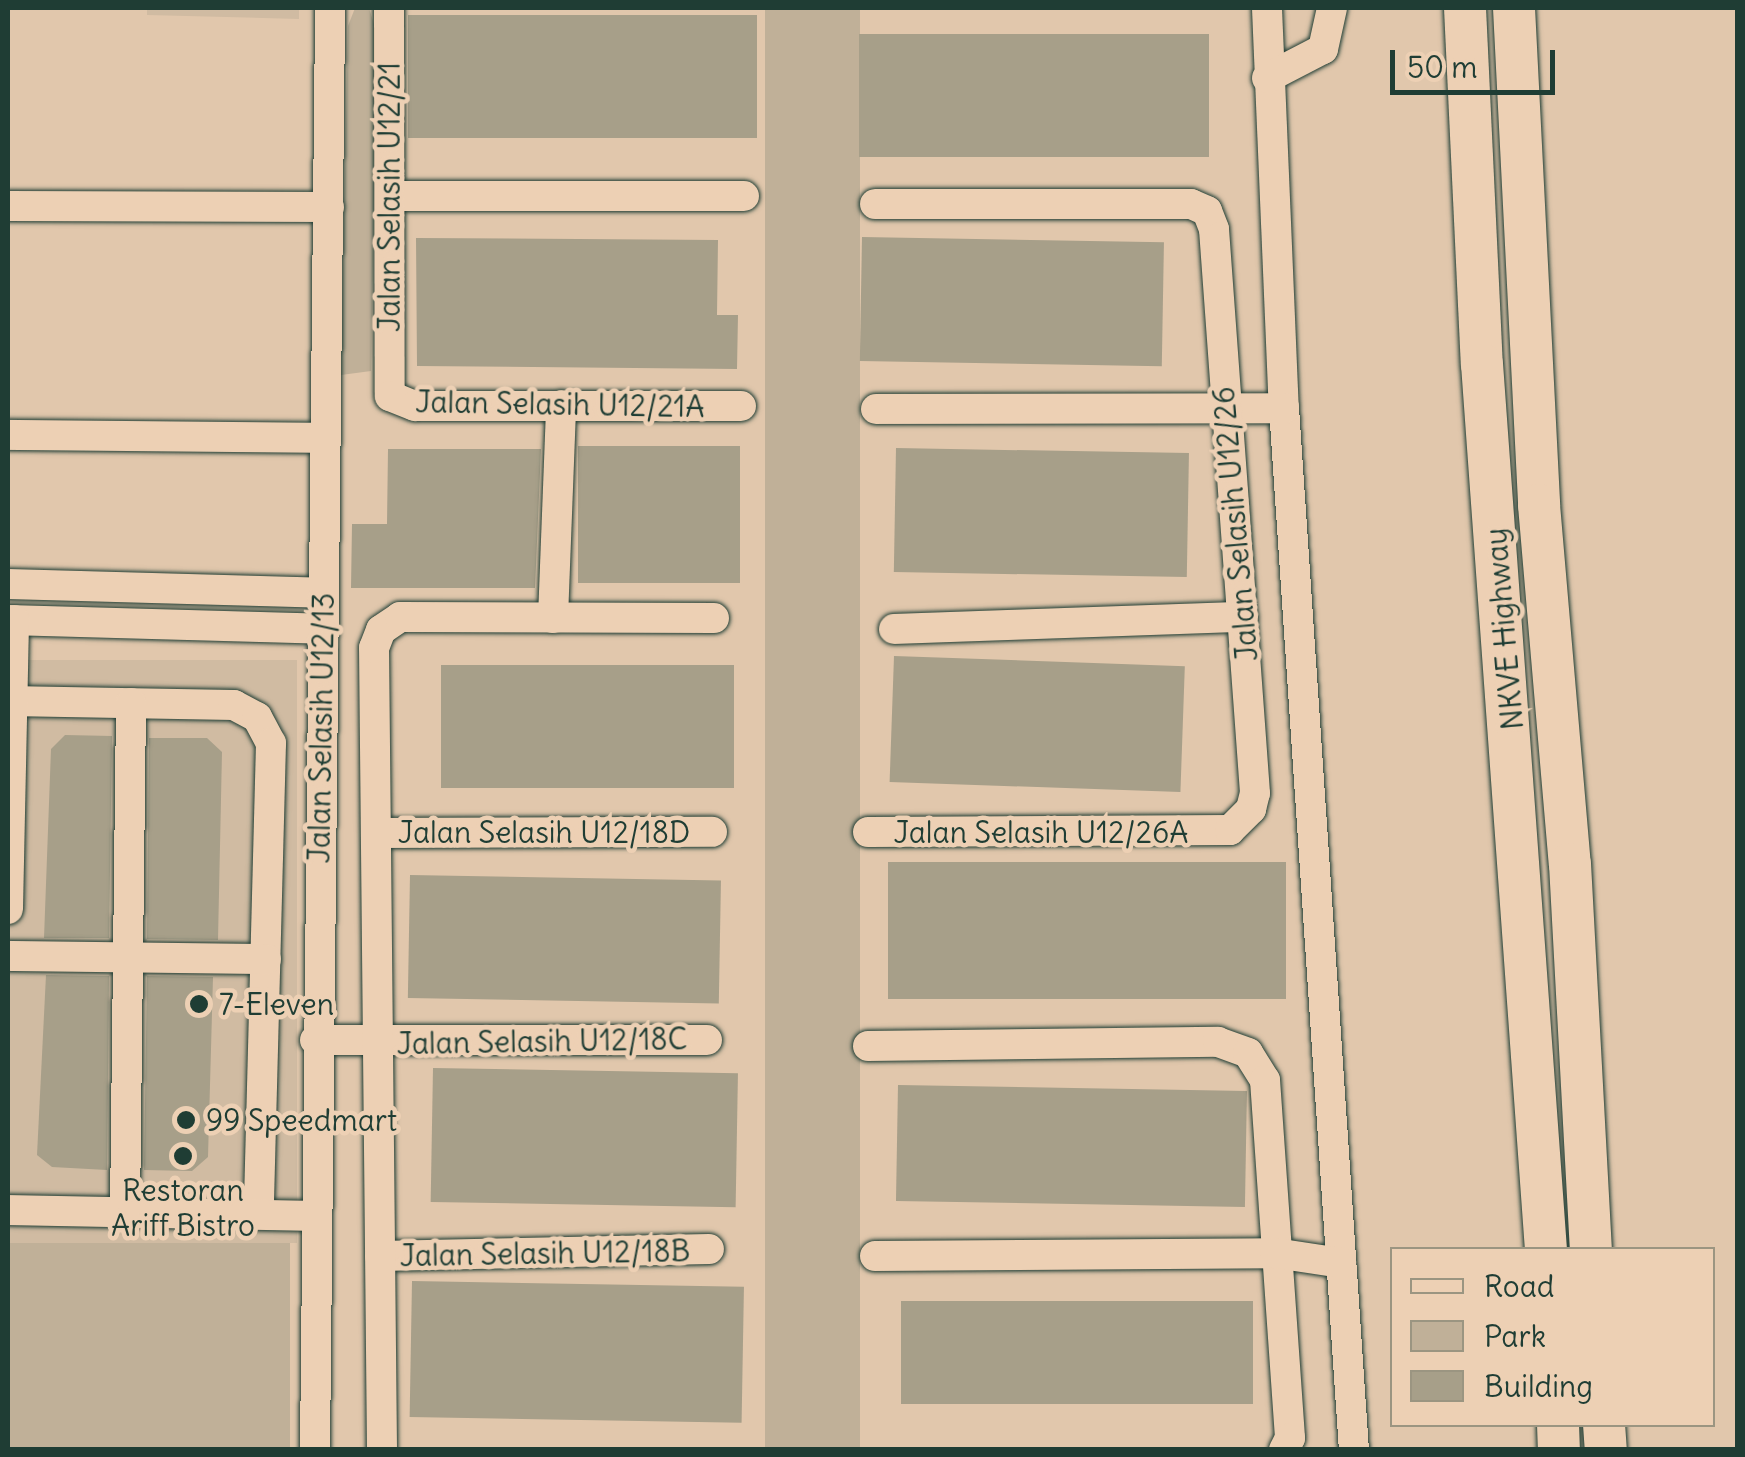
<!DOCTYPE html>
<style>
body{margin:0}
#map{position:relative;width:1745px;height:1457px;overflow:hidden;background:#e1c7ac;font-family:Delius,sans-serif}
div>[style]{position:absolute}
.built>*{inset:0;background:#d0bba2;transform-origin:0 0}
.green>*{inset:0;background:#c0b098;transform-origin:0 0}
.building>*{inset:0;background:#a79f89;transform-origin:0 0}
.roads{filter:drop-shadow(0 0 2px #1f3d34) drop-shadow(0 0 2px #1f3d34)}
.minor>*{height:30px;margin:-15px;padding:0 15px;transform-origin:15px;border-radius:15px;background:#edd0b4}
.highway>*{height:42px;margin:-21px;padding:0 21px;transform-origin:21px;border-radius:21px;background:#edd0b4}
.dots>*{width:28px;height:28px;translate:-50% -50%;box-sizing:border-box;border:5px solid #edd0b4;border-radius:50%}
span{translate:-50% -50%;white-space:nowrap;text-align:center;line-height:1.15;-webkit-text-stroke:9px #edd0b4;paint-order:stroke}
.street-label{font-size:30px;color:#1f3d34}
.poi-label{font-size:30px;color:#1f3d34}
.left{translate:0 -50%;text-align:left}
.frame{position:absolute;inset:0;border:10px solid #1f3d34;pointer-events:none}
.legend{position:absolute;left:1390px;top:1247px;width:325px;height:180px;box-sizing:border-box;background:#edd0b4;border:2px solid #9b9581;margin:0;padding:12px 18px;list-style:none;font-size:30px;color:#1f3d34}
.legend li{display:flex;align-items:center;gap:20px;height:50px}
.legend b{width:50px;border:2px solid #9b9581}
.scale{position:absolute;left:1390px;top:50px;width:165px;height:45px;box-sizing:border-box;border:5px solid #1f3d34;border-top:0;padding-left:12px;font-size:30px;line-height:35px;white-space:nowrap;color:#1f3d34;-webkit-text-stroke:8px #edd0b4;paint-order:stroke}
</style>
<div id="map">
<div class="built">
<div style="clip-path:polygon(147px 8px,299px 8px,299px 19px,147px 15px)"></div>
<div style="left:8px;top:660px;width:289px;height:583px"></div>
</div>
<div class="green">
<div style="clip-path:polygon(355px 8px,369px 8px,377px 34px,371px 371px,341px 375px,348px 26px)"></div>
<div style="left:765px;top:8px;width:95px;height:1442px"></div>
<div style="left:8px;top:1243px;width:282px;height:206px"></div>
</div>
<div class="building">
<div style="left:408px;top:15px;width:349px;height:123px"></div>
<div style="left:859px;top:34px;width:350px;height:123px"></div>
<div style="left:862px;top:237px;width:302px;height:124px;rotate:1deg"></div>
<div style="clip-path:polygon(416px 238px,718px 240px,717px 315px,738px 315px,737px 369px,417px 366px)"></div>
<div style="left:578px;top:446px;width:162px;height:137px"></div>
<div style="left:896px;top:448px;width:293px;height:124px;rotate:1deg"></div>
<div style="clip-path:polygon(388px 449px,541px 449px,535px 588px,351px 588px,352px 524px,387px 524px)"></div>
<div style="left:894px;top:656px;width:291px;height:126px;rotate:2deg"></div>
<div style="left:441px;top:665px;width:293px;height:123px"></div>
<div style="clip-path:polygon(65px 735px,112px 736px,109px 938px,44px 938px,51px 749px)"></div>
<div style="clip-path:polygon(149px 738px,207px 738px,222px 752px,218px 940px,147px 939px)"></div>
<div style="left:1286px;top:862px;width:137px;height:398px;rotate:90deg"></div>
<div style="left:410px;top:875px;width:311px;height:123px;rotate:1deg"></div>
<div style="clip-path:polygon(46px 975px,109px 976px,107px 1170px,52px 1167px,37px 1155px)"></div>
<div style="clip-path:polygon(147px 976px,213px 977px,208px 1157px,192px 1171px,144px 1170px)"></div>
<div style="left:433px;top:1068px;width:305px;height:134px;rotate:1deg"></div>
<div style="left:898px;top:1085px;width:349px;height:116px;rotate:1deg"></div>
<div style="left:412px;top:1281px;width:332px;height:136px;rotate:1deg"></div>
<div style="left:901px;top:1301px;width:352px;height:103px"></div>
</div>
<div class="roads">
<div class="minor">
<div style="left:389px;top:8px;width:388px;rotate:89.9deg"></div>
<div style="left:390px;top:396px;width:27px;rotate:22deg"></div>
<div style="left:415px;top:406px;width:326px"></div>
<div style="left:1267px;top:8px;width:400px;rotate:87.6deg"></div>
<div style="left:1284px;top:408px;width:1044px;rotate:86.16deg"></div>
<div style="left:1267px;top:78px;width:63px;rotate:-27.4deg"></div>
<div style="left:1323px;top:49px;width:42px;rotate:-77.6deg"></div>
<div style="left:390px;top:196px;width:354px"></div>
<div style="left:8px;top:206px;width:321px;rotate:0.2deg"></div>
<div style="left:876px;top:409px;width:408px;rotate:-0.1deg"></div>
<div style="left:8px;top:435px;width:317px;rotate:0.5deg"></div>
<div style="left:8px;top:584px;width:315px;rotate:1.6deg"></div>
<div style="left:553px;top:618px;width:213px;rotate:-87.8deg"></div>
<div style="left:8px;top:620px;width:315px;rotate:1.6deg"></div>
<div style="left:894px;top:629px;width:349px;rotate:-2deg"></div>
<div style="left:8px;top:701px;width:226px;rotate:1deg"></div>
<div style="left:234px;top:705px;width:26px;rotate:28deg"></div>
<div style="left:257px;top:717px;width:30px;rotate:62deg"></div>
<div style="left:271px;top:743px;width:469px;rotate:91.5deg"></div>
<div style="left:868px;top:832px;width:362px;rotate:-0.3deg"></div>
<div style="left:1230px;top:830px;width:30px;rotate:-45deg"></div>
<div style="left:1251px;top:809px;width:16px;rotate:-76deg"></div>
<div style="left:1255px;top:793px;width:565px;rotate:-94.16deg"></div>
<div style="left:1214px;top:229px;width:19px;rotate:-111deg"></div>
<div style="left:1207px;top:211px;width:17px;rotate:-156deg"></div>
<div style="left:1191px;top:204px;width:316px;rotate:180deg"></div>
<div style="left:376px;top:833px;width:336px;rotate:-0.2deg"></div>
<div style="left:8px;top:909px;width:289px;rotate:-88.8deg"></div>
<div style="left:8px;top:956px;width:258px;rotate:0.7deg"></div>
<div style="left:315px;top:1040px;width:392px"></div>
<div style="left:868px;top:1046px;width:350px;rotate:-0.7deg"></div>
<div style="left:1218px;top:1042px;width:32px;rotate:20deg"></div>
<div style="left:1248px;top:1053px;width:32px;rotate:58deg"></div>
<div style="left:1265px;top:1080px;width:359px;rotate:86deg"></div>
<div style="left:1290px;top:1438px;width:13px;rotate:117deg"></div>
<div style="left:8px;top:1210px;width:308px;rotate:1.1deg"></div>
<div style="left:125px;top:1211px;width:508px;rotate:-89.32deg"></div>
<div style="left:380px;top:1256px;width:329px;rotate:-1.2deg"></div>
<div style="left:875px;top:1256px;width:400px;rotate:-0.4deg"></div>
<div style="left:1275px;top:1253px;width:67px;rotate:8.6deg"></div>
<div style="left:315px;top:1450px;width:1442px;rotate:-89.4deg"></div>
<div style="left:382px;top:1450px;width:802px;rotate:-90.57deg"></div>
<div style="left:374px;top:648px;width:19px;rotate:-69deg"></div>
<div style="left:381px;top:630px;width:23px;rotate:-34deg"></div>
<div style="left:400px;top:617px;width:314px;rotate:0.2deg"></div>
</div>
<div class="highway">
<div style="left:1465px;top:8px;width:356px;rotate:87.3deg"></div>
<div style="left:1482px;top:364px;width:888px;rotate:85.87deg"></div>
<div style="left:1514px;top:8px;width:498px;rotate:87.1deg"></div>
<div style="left:1539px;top:505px;width:360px;rotate:85.1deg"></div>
<div style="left:1570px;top:864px;width:387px;rotate:86.9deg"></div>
<div style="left:1558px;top:1424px;width:26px;rotate:88deg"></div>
<div style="left:1604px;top:1424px;width:26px;rotate:86deg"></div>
</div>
</div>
<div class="dots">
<div style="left:199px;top:1004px;background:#1f3d34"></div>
<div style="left:186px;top:1120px;background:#1f3d34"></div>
<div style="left:183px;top:1156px;background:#1f3d34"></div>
</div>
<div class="street-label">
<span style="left:389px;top:197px;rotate:-90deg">Jalan Selasih U12/21</span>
<span style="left:560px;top:404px;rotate:1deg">Jalan Selasih U12/21A</span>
<span style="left:1235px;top:524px;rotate:-95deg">Jalan Selasih U12/26</span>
<span style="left:1504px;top:629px;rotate:-95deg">NKVE Highway</span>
<span style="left:321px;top:728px;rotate:-89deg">Jalan Selasih U12/13</span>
<span style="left:544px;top:832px">Jalan Selasih U12/18D</span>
<span style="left:1041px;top:832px">Jalan Selasih U12/26A</span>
<span style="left:542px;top:1041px;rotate:-1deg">Jalan Selasih U12/18C</span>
<span style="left:545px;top:1253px;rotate:-1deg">Jalan Selasih U12/18B</span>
</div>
<div class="poi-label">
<span class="left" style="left:219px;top:1004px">7-Eleven</span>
<span class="left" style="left:206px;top:1120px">99 Speedmart</span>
<span style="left:183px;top:1207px">Restoran<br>Ariff Bistro</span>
</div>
<div class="frame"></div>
<ul class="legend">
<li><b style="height:12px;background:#edd0b4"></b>Road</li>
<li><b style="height:28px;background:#c0b098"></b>Park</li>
<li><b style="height:28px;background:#a79f89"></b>Building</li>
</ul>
<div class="scale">50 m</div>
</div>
